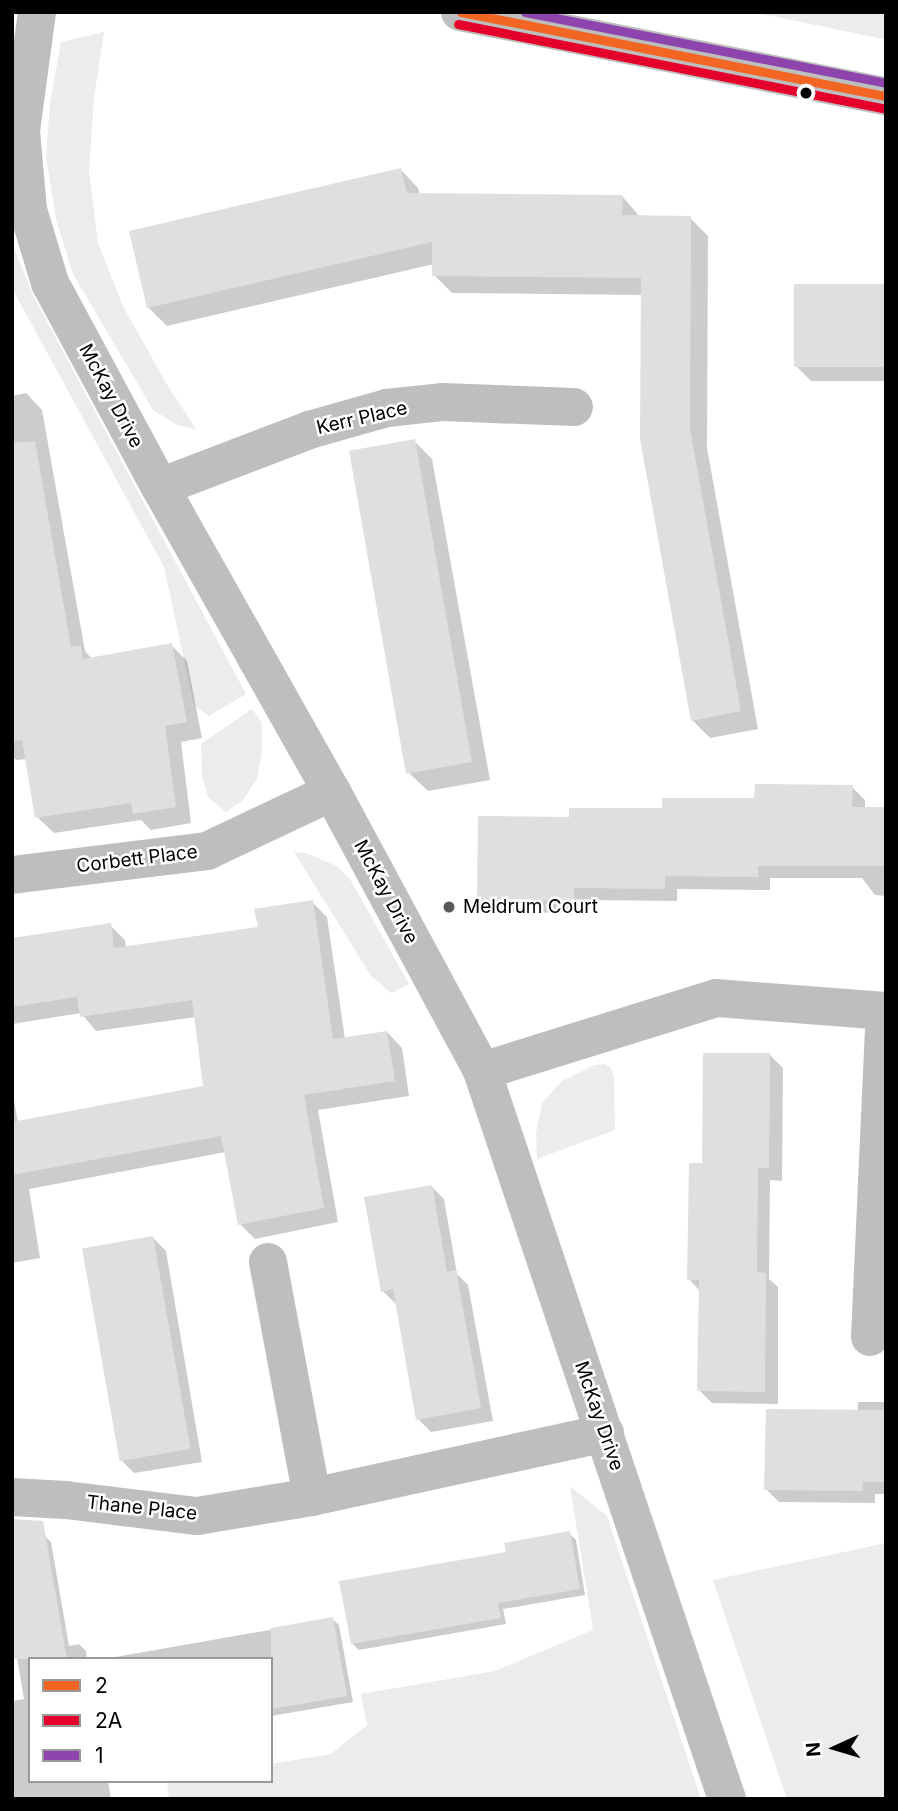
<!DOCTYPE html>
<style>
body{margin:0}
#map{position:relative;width:898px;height:1811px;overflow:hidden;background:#fff;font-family:Inter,sans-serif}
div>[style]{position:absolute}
.green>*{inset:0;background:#ececec}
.shadow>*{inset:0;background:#0003}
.building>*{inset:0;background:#dfdfdf;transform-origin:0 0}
.minor>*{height:38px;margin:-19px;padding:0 19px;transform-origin:19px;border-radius:19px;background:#bebebe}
.tertiary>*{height:38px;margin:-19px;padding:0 19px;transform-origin:19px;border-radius:19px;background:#bebebe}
.bus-1>*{height:9px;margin:-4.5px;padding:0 4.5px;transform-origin:4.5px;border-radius:4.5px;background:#f26522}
.bus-2>*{height:9px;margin:-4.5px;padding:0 4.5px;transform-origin:4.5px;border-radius:4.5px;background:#e4002b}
.bus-3>*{height:9px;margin:-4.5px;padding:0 4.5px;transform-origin:4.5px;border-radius:4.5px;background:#8e44ad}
.dots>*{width:19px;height:19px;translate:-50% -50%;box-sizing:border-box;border:4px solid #fff;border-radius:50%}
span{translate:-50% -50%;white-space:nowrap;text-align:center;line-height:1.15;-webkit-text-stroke:5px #fff;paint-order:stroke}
.street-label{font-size:19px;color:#000}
.poi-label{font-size:19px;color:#000}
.left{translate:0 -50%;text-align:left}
.frame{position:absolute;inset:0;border:14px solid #000;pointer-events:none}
.legend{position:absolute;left:28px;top:1657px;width:245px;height:126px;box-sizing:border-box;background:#fff;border:2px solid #999;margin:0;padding:9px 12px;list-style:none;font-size:21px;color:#000}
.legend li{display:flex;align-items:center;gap:14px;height:35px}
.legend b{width:35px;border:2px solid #999}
.north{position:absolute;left:800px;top:1713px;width:70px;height:70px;-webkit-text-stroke:5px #fff;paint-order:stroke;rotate:266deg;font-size:19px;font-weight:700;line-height:28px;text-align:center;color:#000}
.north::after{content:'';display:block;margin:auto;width:24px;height:32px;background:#000;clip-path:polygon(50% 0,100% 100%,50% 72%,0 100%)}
</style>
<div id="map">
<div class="green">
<div style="clip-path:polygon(752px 12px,886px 12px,886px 40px,883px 39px)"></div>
<div style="clip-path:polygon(104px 32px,94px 98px,89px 171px,98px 243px,123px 306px,166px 383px,196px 429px,179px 426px,153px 410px,73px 274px,56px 219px,46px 156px,50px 103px,61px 42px)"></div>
<div style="clip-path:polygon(12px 243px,34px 297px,246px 694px,209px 716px,194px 705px,164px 567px,14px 292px)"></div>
<div style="clip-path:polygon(252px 709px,262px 723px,262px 752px,257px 779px,243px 800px,226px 812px,208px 797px,202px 776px,201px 744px)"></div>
<div style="clip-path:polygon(294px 852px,306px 853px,337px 866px,350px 879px,409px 984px,391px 993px,371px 976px)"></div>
<div style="clip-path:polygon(605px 1064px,611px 1068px,614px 1077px,615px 1130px,537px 1159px,536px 1133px,542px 1103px,562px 1081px,595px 1065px)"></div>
<div style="clip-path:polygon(570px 1486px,607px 1516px,701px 1799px,169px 1799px,167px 1781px,271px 1781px,271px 1764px,331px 1754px,367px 1725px,361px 1694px,495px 1671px,593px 1630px)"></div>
<div style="clip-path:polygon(886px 1543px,886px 1799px,787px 1799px,713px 1580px)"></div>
</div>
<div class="shadow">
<div style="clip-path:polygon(401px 170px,418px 188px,420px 195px,622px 196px,640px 217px,690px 218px,708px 236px,707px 448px,758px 729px,710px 738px,692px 720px,642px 295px,452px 293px,434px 275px,434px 264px,167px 326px,149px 308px,131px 233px)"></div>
<div style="clip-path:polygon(886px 286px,886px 381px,811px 381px,796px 366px)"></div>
<div style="clip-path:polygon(26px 393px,42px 410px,85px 651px,92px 659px,171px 645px,187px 661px,202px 738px,181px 742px,191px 823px,151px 830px,141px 820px,54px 833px,37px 817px,27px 759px,16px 760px,12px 756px,12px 396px)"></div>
<div style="clip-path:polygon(414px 441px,432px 459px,490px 780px,428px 791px,410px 774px)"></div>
<div style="clip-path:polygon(852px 787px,865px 800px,865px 809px,886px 809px,886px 896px,875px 895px,862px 878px,770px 878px,770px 890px,677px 889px,677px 901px,586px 900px,586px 913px,492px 912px,479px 899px,571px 819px,756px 800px)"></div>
<div style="clip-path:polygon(312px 902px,327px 917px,345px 1039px,387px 1032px,402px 1048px,409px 1096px,318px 1110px,338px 1222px,255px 1239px,240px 1224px,226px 1152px,29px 1189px,40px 1258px,12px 1263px,12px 1088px,18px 1123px,205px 1088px,196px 1017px,96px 1031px,81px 1013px,12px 1024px,12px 940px,110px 925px,125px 940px,126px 948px,260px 929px)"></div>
<div style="clip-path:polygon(770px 1055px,783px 1068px,782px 1181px,770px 1180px,769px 1279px,778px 1287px,778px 1404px,712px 1403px,699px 1390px,700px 1291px,689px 1279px,704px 1165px)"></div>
<div style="clip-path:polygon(431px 1186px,444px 1199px,457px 1274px,468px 1285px,493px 1421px,431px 1432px,418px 1419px,396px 1304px,383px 1291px)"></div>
<div style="clip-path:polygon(153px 1238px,166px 1251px,202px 1462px,134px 1473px,121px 1460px)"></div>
<div style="clip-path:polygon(858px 1402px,886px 1402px,886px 1494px,875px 1494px,875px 1503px,779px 1502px,766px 1489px,858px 1411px)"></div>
<div style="clip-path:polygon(569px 1533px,576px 1540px,585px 1595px,503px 1609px,506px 1624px,359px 1650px,352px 1643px,508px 1553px)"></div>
<div style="clip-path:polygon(45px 1536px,51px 1542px,69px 1646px,79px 1644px,86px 1651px,87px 1659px,30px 1659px,30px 1781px,108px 1781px,111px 1799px,12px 1799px,12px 1701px,24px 1699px,12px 1628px)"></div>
<div style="clip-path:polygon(332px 1619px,339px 1625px,353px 1702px,271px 1716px,271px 1659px,104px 1659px)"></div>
</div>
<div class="building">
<div style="clip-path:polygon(401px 168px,407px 193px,623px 195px,622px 215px,691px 216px,690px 429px,741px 711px,691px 721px,640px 439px,641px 278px,432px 276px,432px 242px,147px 308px,129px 231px)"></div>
<div style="left:794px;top:284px;width:92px;height:83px"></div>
<div style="left:415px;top:439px;width:328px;height:67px;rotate:80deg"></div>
<div style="clip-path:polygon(35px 441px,71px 647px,81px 646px,83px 659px,172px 643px,187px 722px,165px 726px,176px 807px,133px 814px,131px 803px,35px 818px,22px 740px,12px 742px,12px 443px)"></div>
<div style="clip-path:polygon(755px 784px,853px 785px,852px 807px,886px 807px,886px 866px,758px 866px,758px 877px,665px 876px,665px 889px,574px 888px,574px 901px,477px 900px,478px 816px,569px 817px,569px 808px,662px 808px,662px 798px,754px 798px)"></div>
<div style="clip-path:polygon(313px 900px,333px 1039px,387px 1031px,395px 1081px,304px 1095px,324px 1208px,238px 1225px,221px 1136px,12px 1175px,12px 1122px,203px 1086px,192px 1000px,80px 1017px,77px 997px,12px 1007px,12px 938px,111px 923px,114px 948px,258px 927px,254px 909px)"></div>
<div style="clip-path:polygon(703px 1053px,770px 1053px,769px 1168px,758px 1168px,757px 1272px,766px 1273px,765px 1392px,697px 1391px,699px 1280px,687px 1280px,689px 1163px,702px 1163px)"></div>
<div style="clip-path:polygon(432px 1185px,447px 1272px,456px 1270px,481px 1408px,416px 1420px,393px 1289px,381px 1292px,364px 1197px)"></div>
<div style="left:153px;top:1236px;width:216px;height:72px;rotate:80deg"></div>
<div style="clip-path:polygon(766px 1409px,886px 1410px,886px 1482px,863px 1482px,863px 1491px,764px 1490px)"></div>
<div style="clip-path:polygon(12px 1519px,43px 1521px,67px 1659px,12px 1659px)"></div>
<div style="clip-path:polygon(570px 1531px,580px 1589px,498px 1603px,501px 1618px,351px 1644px,339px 1581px,506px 1552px,504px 1543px)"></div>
<div style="clip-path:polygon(333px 1617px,347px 1696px,271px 1709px,271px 1628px)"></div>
</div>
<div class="minor">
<div style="left:37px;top:12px;width:120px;rotate:97.7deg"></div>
<div style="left:21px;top:131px;width:79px;rotate:84.9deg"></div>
<div style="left:28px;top:210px;width:76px;rotate:73.2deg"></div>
<div style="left:50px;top:283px;width:232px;rotate:61.7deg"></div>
<div style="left:160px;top:487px;width:350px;rotate:60.6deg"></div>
<div style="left:332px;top:792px;width:317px;rotate:61.7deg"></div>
<div style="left:482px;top:1071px;width:768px;rotate:71.4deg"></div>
<div style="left:160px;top:487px;width:160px;rotate:-20.9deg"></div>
<div style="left:309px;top:430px;width:81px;rotate:-15.8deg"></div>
<div style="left:387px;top:408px;width:55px;rotate:-6.2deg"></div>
<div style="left:442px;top:402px;width:132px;rotate:2.2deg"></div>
<div style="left:12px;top:875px;width:196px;rotate:-7deg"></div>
<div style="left:207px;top:851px;width:138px;rotate:-25.3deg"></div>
<div style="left:482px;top:1071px;width:245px;rotate:-17.3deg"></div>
<div style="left:716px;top:998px;width:170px;rotate:4.4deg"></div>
<div style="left:268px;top:1262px;width:239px;rotate:79.4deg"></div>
<div style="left:870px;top:1337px;width:326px;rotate:-87.4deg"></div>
<div style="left:12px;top:1497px;width:54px;rotate:3.2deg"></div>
<div style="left:66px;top:1500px;width:132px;rotate:7deg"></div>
<div style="left:197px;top:1516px;width:117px;rotate:-9.4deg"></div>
<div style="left:312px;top:1497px;width:300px;rotate:-12.3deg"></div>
</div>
<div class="tertiary">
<div style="left:460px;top:12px;width:434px;rotate:11.2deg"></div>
</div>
<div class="bus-1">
<div style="left:461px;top:12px;width:433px;rotate:11.2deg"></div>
</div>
<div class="bus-2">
<div style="left:458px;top:24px;width:434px;rotate:11.2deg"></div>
</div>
<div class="bus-3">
<div style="left:525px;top:12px;width:368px;rotate:11.1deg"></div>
</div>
<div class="dots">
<div style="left:806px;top:93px;background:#000"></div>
<div style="left:449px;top:907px;background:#595959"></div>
</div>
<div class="street-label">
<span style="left:111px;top:396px;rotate:62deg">McKay Drive</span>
<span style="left:362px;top:418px;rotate:-13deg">Kerr Place</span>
<span style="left:137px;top:859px;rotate:-7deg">Corbett Place</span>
<span style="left:386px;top:892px;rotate:62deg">McKay Drive</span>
<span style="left:599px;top:1416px;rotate:71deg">McKay Drive</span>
<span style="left:142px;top:1508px;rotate:6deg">Thane Place</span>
</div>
<div class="poi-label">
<span class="left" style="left:463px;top:907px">Meldrum Court</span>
</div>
<div class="frame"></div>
<ul class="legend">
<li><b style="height:9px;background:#f26522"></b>2</li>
<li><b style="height:9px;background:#e4002b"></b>2A</li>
<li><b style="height:9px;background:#8e44ad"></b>1</li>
</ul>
<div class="north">N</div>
</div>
